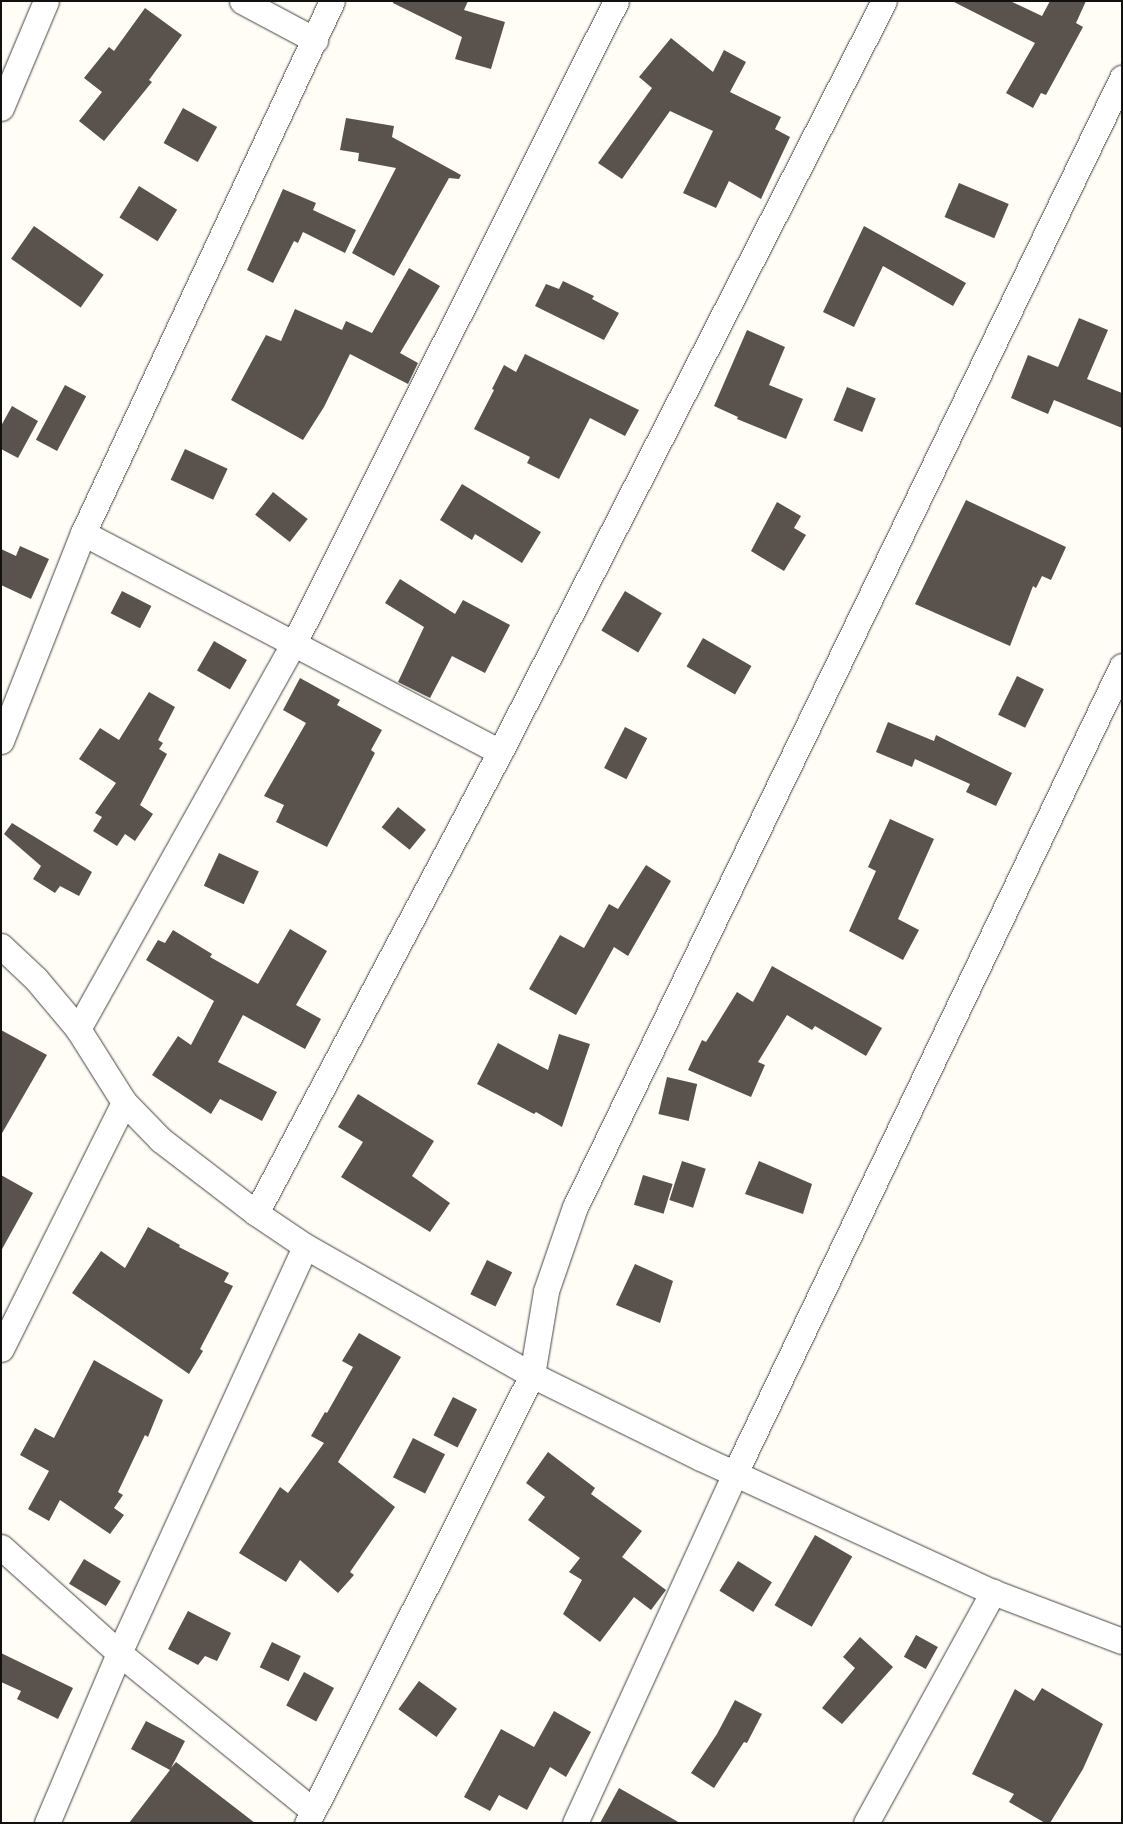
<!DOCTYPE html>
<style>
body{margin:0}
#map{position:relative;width:1123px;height:1824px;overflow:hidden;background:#fffdf5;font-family:Bitter,serif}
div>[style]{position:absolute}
.building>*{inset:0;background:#5a524d;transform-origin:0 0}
.roads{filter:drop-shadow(0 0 1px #444) drop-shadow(0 0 1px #444)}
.street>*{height:25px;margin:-12.5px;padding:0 12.5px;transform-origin:12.5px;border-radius:12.5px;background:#fff}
span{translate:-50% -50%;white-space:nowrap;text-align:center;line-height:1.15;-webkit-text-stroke:5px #fff;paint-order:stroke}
.frame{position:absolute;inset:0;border:2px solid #111;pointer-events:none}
</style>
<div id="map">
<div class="building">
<div style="clip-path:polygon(393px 1px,468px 1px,464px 10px,505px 22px,491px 69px,455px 59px,462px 37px,393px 3px)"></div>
<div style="clip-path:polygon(952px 1px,1010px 1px,1042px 16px,1050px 1px,1086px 1px,1076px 23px,1083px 27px,1046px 95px,1041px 93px,1033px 108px,1006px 93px,1035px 43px)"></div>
<div style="clip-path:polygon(145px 8px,182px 35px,149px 80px,152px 82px,104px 141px,79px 121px,102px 92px,84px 78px,109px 47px,114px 51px)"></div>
<div style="clip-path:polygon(671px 38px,713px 72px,724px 50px,746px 62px,730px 92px,781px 117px,775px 129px,790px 137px,761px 199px,729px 181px,716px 208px,683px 193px,713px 131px,670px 111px,622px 179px,598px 163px,652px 88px,639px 77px)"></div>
<div style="left:183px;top:108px;width:39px;height:40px;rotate:29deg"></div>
<div style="clip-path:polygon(346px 118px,394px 126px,392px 137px,461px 175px,459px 179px,449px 178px,394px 276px,352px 253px,396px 168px,358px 161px,359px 153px,340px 150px)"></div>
<div style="left:959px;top:183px;width:54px;height:37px;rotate:23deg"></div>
<div style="left:139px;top:186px;width:45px;height:37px;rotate:32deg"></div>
<div style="clip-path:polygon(283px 189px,316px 203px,313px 210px,356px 230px,345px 253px,303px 232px,298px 243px,294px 241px,273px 283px,247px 270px)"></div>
<div style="left:34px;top:226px;width:85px;height:40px;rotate:35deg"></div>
<div style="clip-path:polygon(864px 226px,966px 283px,953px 306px,883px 266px,854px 327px,823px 312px)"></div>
<div style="clip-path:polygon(409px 268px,440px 286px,400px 353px,418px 363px,408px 384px,350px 354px,324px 407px,303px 440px,231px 400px,266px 335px,281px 341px,295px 309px,342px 330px,346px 321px,372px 333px)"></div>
<div style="clip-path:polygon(563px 281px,594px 296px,592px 299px,619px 313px,604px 340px,535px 306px,546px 284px,559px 289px)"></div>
<div style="clip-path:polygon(1079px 318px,1108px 330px,1087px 379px,1122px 393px,1122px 428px,1054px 400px,1048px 414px,1011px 398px,1028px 355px,1058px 367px)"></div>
<div style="clip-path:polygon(747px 330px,785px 347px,769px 385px,803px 399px,786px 439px,737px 419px,738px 417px,714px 406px)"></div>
<div style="clip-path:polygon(525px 354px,639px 410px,625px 436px,590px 418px,559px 479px,527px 463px,530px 457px,474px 429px,494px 390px,492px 389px,504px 365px,516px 372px)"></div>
<div style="left:65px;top:385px;width:24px;height:62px;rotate:28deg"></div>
<div style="left:847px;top:387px;width:31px;height:36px;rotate:22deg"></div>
<div style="clip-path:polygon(12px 406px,38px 421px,18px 458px,1px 449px,1px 426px)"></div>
<div style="left:185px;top:449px;width:47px;height:34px;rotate:25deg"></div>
<div style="clip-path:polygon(462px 484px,541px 532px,522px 563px,475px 534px,472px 540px,440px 520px)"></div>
<div style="left:273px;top:492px;width:44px;height:29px;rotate:38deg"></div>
<div style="clip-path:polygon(966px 500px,1066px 547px,1051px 580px,1042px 576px,1036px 588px,1033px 586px,1010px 646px,915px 604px)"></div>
<div style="clip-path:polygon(777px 502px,801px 516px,794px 528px,806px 535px,784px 571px,751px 551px)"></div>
<div style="clip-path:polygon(20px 546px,49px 559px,31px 599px,1px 585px,1px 549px,16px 556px)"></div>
<div style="clip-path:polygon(400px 579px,455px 614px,463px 600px,510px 625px,485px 673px,452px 656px,430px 698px,398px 682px,424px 627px,385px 603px)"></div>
<div style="left:122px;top:591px;width:33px;height:25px;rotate:27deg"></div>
<div style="left:625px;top:591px;width:43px;height:46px;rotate:31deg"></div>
<div style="left:703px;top:638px;width:56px;height:33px;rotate:30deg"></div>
<div style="left:214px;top:641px;width:38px;height:34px;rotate:30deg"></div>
<div style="left:1017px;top:676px;width:30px;height:43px;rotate:26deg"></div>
<div style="clip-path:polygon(300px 678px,340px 700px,337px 705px,382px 730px,371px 750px,375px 753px,327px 847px,276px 822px,284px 805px,264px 796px,306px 723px,283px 710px)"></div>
<div style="clip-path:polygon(149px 692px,175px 707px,158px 740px,163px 743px,159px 749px,167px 754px,140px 805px,153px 814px,135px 841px,125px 834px,117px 846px,93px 831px,102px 817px,95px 813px,116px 783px,79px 759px,100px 728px,119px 740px)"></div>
<div style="clip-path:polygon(888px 722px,934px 741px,936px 735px,1012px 773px,996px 806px,966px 792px,970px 784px,915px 759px,912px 767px,876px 752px)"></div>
<div style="left:625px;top:727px;width:25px;height:46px;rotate:27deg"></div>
<div style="left:398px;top:807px;width:36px;height:26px;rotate:39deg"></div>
<div style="clip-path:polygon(890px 819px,934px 839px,898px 919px,919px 930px,903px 960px,849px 931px,876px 871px,868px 867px)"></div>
<div style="clip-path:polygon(12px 823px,92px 872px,79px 896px,60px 886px,55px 893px,33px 879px,41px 866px,4px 834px)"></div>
<div style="left:219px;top:853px;width:44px;height:36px;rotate:25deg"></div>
<div style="clip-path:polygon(646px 865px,671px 881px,628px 956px,614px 947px,576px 1015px,529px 989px,560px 935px,584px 948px,609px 904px,618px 909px)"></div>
<div style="clip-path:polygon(290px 929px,327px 951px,296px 1005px,321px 1019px,305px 1049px,243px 1015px,218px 1062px,277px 1092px,262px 1121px,220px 1099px,211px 1114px,152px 1075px,178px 1036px,191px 1045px,214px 1001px,146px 960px,158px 940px,165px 943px,173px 930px,212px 954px,210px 957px,258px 984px)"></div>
<div style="clip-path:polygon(772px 966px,882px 1028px,866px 1056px,815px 1026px,812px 1030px,787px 1015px,758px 1062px,765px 1065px,751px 1097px,688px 1070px,702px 1040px,706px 1042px,737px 992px,753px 1002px)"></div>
<div style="clip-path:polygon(1px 1030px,47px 1055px,1px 1135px)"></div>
<div style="clip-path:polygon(559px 1034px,590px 1044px,562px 1127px,536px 1112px,534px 1114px,477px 1084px,498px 1043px,548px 1070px)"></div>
<div style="left:667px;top:1077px;width:31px;height:38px;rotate:13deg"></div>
<div style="clip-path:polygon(358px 1094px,434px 1141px,412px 1176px,450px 1203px,430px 1232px,341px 1177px,363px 1142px,338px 1127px)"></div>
<div style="left:682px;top:1161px;width:25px;height:41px;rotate:18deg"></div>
<div style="clip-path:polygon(759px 1161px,812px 1184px,803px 1214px,745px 1194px)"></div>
<div style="clip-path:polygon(1px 1175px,33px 1193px,1px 1251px)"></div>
<div style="left:643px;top:1175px;width:31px;height:31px;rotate:17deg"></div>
<div style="clip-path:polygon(148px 1227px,180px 1245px,179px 1247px,229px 1273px,224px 1282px,233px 1286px,200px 1349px,203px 1351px,189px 1374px,72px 1293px,101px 1251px,125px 1268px)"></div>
<div style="left:487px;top:1260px;width:28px;height:38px;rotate:26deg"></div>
<div style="clip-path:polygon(635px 1264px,673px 1281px,660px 1323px,616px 1305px)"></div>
<div style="clip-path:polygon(359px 1333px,401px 1357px,338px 1462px,395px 1507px,350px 1572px,354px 1575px,338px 1593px,300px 1560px,286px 1582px,239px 1553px,280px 1487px,288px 1493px,324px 1443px,311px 1436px,325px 1412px,327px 1413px,353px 1367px,342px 1361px)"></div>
<div style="clip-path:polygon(94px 1360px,163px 1400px,148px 1437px,145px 1435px,118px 1492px,123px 1495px,114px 1508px,124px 1515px,110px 1534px,60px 1500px,49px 1521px,28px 1509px,49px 1471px,20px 1455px,35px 1428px,54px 1438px)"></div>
<div style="left:453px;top:1397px;width:27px;height:43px;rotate:27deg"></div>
<div style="left:413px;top:1438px;width:36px;height:44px;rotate:27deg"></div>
<div style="clip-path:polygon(548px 1452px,595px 1488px,591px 1494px,642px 1531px,622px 1557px,666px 1590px,651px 1610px,634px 1597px,600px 1642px,563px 1614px,582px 1580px,569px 1572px,580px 1558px,528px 1520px,545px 1497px,526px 1483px)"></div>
<div style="left:815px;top:1535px;width:43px;height:81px;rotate:30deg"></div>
<div style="left:84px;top:1559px;width:43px;height:29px;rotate:31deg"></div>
<div style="left:738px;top:1561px;width:40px;height:35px;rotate:32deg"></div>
<div style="clip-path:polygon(188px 1611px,231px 1633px,217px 1661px,205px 1656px,198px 1665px,168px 1649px)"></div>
<div style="left:916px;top:1635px;width:25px;height:25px;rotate:29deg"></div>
<div style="clip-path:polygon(860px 1637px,893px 1667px,842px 1724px,822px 1708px,855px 1668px,843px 1657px)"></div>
<div style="left:272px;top:1642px;width:32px;height:28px;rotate:26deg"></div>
<div style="clip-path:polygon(1px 1653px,73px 1688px,58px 1719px,17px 1699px,21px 1691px,1px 1682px)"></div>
<div style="left:304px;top:1672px;width:34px;height:38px;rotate:28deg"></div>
<div style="left:419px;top:1681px;width:47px;height:35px;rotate:36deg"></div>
<div style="clip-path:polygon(1042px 1688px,1103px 1724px,1083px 1769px,1050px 1823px,1045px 1823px,1009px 1802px,1014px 1794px,972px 1774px,1015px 1689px,1034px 1701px)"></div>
<div style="clip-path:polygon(735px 1700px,762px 1714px,747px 1743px,744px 1742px,714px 1788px,691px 1773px,717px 1734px)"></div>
<div style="clip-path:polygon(554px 1711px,591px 1732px,566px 1777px,550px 1767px,527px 1810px,499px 1795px,490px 1811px,464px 1797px,501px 1729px,534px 1747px)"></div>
<div style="clip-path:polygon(146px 1721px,185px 1741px,171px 1768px,176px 1762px,255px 1823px,129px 1823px,170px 1770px,131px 1749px)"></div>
<div style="clip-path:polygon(619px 1788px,680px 1823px,600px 1823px)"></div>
</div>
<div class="roads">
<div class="street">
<div style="left:242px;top:1px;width:83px;rotate:28.1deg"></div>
<div style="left:1px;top:108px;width:116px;rotate:-67.2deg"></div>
<div style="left:83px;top:533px;width:471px;rotate:27.7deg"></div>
<div style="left:1px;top:741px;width:224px;rotate:-68.5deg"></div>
<div style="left:83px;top:533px;width:587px;rotate:-64.92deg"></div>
<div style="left:1px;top:946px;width:48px;rotate:43.3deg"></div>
<div style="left:36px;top:979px;width:65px;rotate:50deg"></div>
<div style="left:78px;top:1029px;width:86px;rotate:57.8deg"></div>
<div style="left:124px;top:1102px;width:53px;rotate:45.8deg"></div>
<div style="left:161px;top:1140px;width:120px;rotate:37.5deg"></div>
<div style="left:256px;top:1213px;width:59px;rotate:34deg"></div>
<div style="left:305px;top:1246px;width:261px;rotate:29.6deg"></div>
<div style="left:532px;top:1375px;width:188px;rotate:26.2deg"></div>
<div style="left:701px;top:1458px;width:321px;rotate:24.7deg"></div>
<div style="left:993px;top:1592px;width:138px;rotate:20.8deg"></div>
<div style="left:78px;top:1029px;width:440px;rotate:-60.8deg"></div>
<div style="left:293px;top:645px;width:720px;rotate:-63.36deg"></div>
<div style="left:256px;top:1213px;width:522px;rotate:-62.11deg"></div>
<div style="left:500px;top:752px;width:843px;rotate:-62.92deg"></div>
<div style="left:1px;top:1349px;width:276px;rotate:-63.5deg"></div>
<div style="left:1px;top:1547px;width:159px;rotate:41.9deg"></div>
<div style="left:119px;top:1653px;width:249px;rotate:39.1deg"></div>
<div style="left:47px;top:1823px;width:185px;rotate:-67deg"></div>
<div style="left:119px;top:1653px;width:447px;rotate:-65.4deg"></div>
<div style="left:307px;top:1823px;width:501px;rotate:-63.33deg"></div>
<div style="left:532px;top:1375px;width:85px;rotate:-80.5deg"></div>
<div style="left:546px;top:1291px;width:89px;rotate:-71deg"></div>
<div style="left:575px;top:1207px;width:1255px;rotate:-64.15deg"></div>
<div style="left:575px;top:1823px;width:385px;rotate:-65.4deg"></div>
<div style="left:735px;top:1473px;width:895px;rotate:-64.38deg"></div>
<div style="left:866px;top:1823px;width:264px;rotate:-61.2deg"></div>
</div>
</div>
<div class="frame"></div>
</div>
